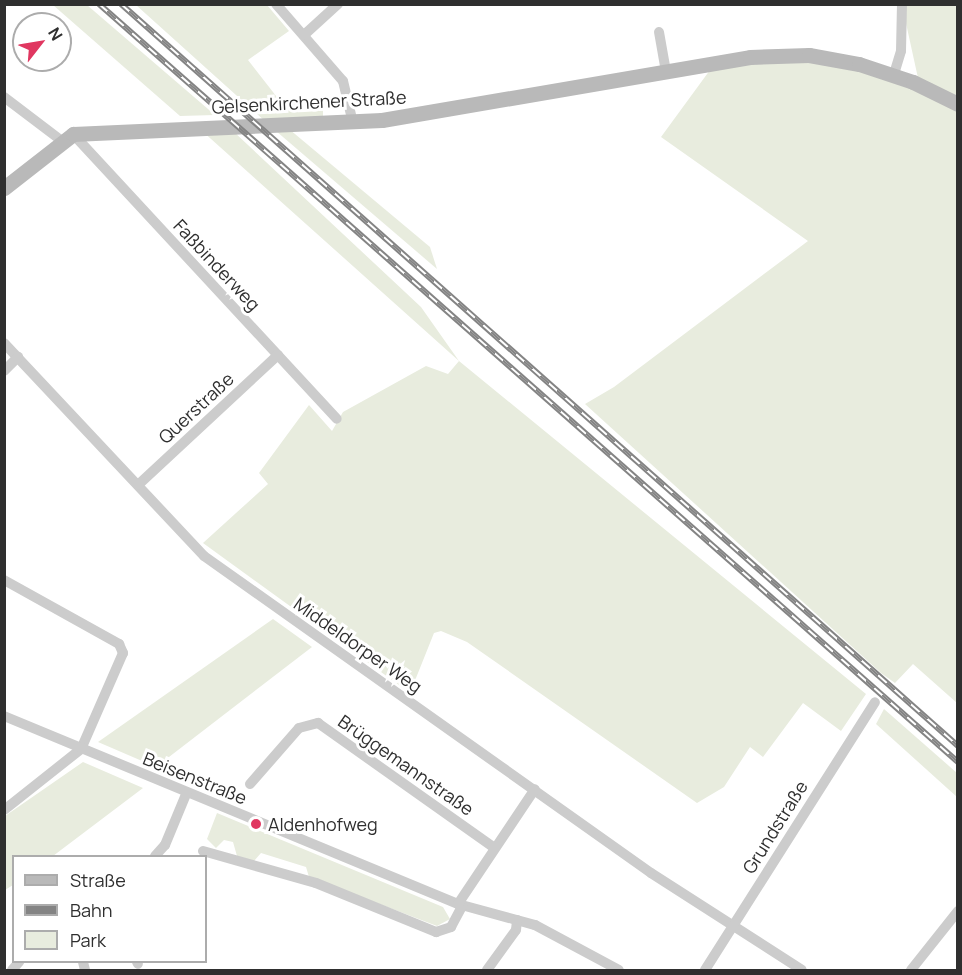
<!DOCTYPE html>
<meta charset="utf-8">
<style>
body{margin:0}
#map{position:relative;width:962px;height:975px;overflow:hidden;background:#fff;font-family:Manrope,sans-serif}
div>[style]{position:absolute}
.green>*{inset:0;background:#e8ecde}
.street>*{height:10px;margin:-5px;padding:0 5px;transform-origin:5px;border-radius:5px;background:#ccc}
.secondary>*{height:15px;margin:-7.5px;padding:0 7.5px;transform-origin:7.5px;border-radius:7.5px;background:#b9b9b9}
.rail>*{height:6px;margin-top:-3px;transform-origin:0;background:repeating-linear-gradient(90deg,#fff 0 11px,#848484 0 22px);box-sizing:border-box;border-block:2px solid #848484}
.dots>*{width:16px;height:16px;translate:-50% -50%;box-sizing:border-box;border:3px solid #fff;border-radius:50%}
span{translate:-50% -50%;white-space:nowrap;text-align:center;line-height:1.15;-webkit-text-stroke:6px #fff;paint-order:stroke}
.street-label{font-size:18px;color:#2f2f2f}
.poi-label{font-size:18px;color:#2f2f2f}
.left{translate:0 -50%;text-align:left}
.frame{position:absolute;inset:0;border:6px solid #2f2f2f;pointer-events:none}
.legend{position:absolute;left:12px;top:855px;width:195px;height:108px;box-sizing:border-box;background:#fff;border:2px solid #acacac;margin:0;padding:8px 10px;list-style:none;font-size:18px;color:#2f2f2f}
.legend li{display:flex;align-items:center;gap:12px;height:30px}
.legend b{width:30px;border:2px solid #acacac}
.north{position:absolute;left:12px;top:12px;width:60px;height:60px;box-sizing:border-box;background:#fff;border:2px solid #acacac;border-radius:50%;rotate:59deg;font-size:16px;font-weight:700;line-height:24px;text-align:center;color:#2f2f2f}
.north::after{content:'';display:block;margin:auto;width:21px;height:27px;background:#e03760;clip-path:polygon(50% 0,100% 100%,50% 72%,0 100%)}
</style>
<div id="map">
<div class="green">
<div style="clip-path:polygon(53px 5px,87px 5px,215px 115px,180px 116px)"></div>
<div style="clip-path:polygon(136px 5px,267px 5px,289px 31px,248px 60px,280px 101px,323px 108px,323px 123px,266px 122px)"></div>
<div style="clip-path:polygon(902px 5px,957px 5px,957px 97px,918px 78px)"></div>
<div style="clip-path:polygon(807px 57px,894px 80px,957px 108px,957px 703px,913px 664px,895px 683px,881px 673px,585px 404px,614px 387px,808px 241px,661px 137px,710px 70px)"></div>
<div style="clip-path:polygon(289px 129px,430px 247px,437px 269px,276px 131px)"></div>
<div style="clip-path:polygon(201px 130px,233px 131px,421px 307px,459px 361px,866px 694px,841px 731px,803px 703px,763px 757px,750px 747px,724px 787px,697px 803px,467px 642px,441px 631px,434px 633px,410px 693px,203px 543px,268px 484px,259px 473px,309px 405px,332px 431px,343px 412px,426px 366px,448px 374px,459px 361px)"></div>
<div style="clip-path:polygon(273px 619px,312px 647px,156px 767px,98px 742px)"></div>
<div style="clip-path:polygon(884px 709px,957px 773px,957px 797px,876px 724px)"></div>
<div style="clip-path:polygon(83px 762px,143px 788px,53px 856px,14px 856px,13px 885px,5px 890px,5px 816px)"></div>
<div style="clip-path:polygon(217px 813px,443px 907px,450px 919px,437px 926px,309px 877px,306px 867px,261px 853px,254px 861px,237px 856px,233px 842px,224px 840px,216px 848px,207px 839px)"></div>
</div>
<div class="street">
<div style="left:276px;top:4px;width:102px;rotate:49deg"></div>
<div style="left:343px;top:81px;width:43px;rotate:76.6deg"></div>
<div style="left:659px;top:32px;width:40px;rotate:80deg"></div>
<div style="left:304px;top:35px;width:46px;rotate:-42.4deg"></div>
<div style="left:894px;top:74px;width:24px;rotate:-73deg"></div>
<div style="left:901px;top:51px;width:47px;rotate:-88.8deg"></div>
<div style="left:4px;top:97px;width:73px;rotate:37.2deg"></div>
<div style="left:73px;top:134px;width:388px;rotate:47.2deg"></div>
<div style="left:4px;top:343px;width:292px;rotate:46.8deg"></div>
<div style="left:204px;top:556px;width:548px;rotate:35.34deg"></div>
<div style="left:651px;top:873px;width:179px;rotate:32.7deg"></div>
<div style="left:4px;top:371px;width:20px;rotate:-45deg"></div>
<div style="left:138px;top:485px;width:191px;rotate:-42.9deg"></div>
<div style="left:4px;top:580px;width:132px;rotate:29.1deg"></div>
<div style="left:119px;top:644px;width:10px;rotate:66deg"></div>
<div style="left:123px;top:653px;width:105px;rotate:113.6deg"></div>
<div style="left:81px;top:749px;width:98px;rotate:141.6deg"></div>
<div style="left:4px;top:716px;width:491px;rotate:22.5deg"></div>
<div style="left:458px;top:904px;width:80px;rotate:15.3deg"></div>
<div style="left:535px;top:925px;width:95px;rotate:28.2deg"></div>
<div style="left:250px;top:784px;width:74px;rotate:-48.8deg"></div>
<div style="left:299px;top:728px;width:20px;rotate:-15deg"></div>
<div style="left:318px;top:723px;width:214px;rotate:35.3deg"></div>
<div style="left:203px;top:851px;width:117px;rotate:15.8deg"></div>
<div style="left:316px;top:883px;width:130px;rotate:22.2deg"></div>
<div style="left:436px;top:932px;width:16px;rotate:-18deg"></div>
<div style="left:451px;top:927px;width:24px;rotate:-62deg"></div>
<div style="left:155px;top:856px;width:15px;rotate:-48deg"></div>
<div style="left:165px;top:845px;width:57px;rotate:-67.5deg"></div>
<div style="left:458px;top:904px;width:138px;rotate:-56.2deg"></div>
<div style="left:83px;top:962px;width:8px;rotate:76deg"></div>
<div style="left:137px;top:962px;width:2px;rotate:63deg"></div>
<div style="left:12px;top:970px;width:11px;rotate:-49deg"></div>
<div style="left:487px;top:970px;width:49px;rotate:-54.1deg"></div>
<div style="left:516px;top:930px;width:10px;rotate:-84deg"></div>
<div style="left:705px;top:970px;width:317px;rotate:-57.6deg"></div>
<div style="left:911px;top:970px;width:75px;rotate:-51.5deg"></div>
</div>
<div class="secondary">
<div style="left:4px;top:188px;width:88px;rotate:-38deg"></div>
<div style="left:73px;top:134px;width:309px;rotate:-2.6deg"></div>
<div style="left:382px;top:120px;width:373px;rotate:-9.7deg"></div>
<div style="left:750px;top:57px;width:59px;rotate:-1.9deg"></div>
<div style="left:809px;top:55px;width:51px;rotate:10.2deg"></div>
<div style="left:859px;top:64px;width:57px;rotate:18.4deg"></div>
<div style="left:913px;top:82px;width:50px;rotate:26.1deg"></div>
</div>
<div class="rail">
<div style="left:99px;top:4px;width:1146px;rotate:41.43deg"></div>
<div style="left:121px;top:4px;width:1119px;rotate:41.56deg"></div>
</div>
<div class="dots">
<div style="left:256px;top:824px;background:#e03760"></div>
</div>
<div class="street-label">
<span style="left:309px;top:102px;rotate:-3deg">Gelsenkirchener Straße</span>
<span style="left:217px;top:265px;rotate:47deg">Faßbinderweg</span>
<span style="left:196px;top:408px;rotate:-43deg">Querstraße</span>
<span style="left:358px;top:645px;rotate:35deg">Middeldorper Weg</span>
<span style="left:406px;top:765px;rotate:35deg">Brüggemannstraße</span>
<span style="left:195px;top:778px;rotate:22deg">Beisenstraße</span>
<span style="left:775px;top:827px;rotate:-58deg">Grundstraße</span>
</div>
<div class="poi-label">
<span class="left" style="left:268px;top:824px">Aldenhofweg</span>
</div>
<div class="frame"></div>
<ul class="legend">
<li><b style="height:8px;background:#b9b9b9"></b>Straße</li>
<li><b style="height:8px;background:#848484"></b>Bahn</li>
<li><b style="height:16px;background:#e8ecde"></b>Park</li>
</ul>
<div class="north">N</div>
</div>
